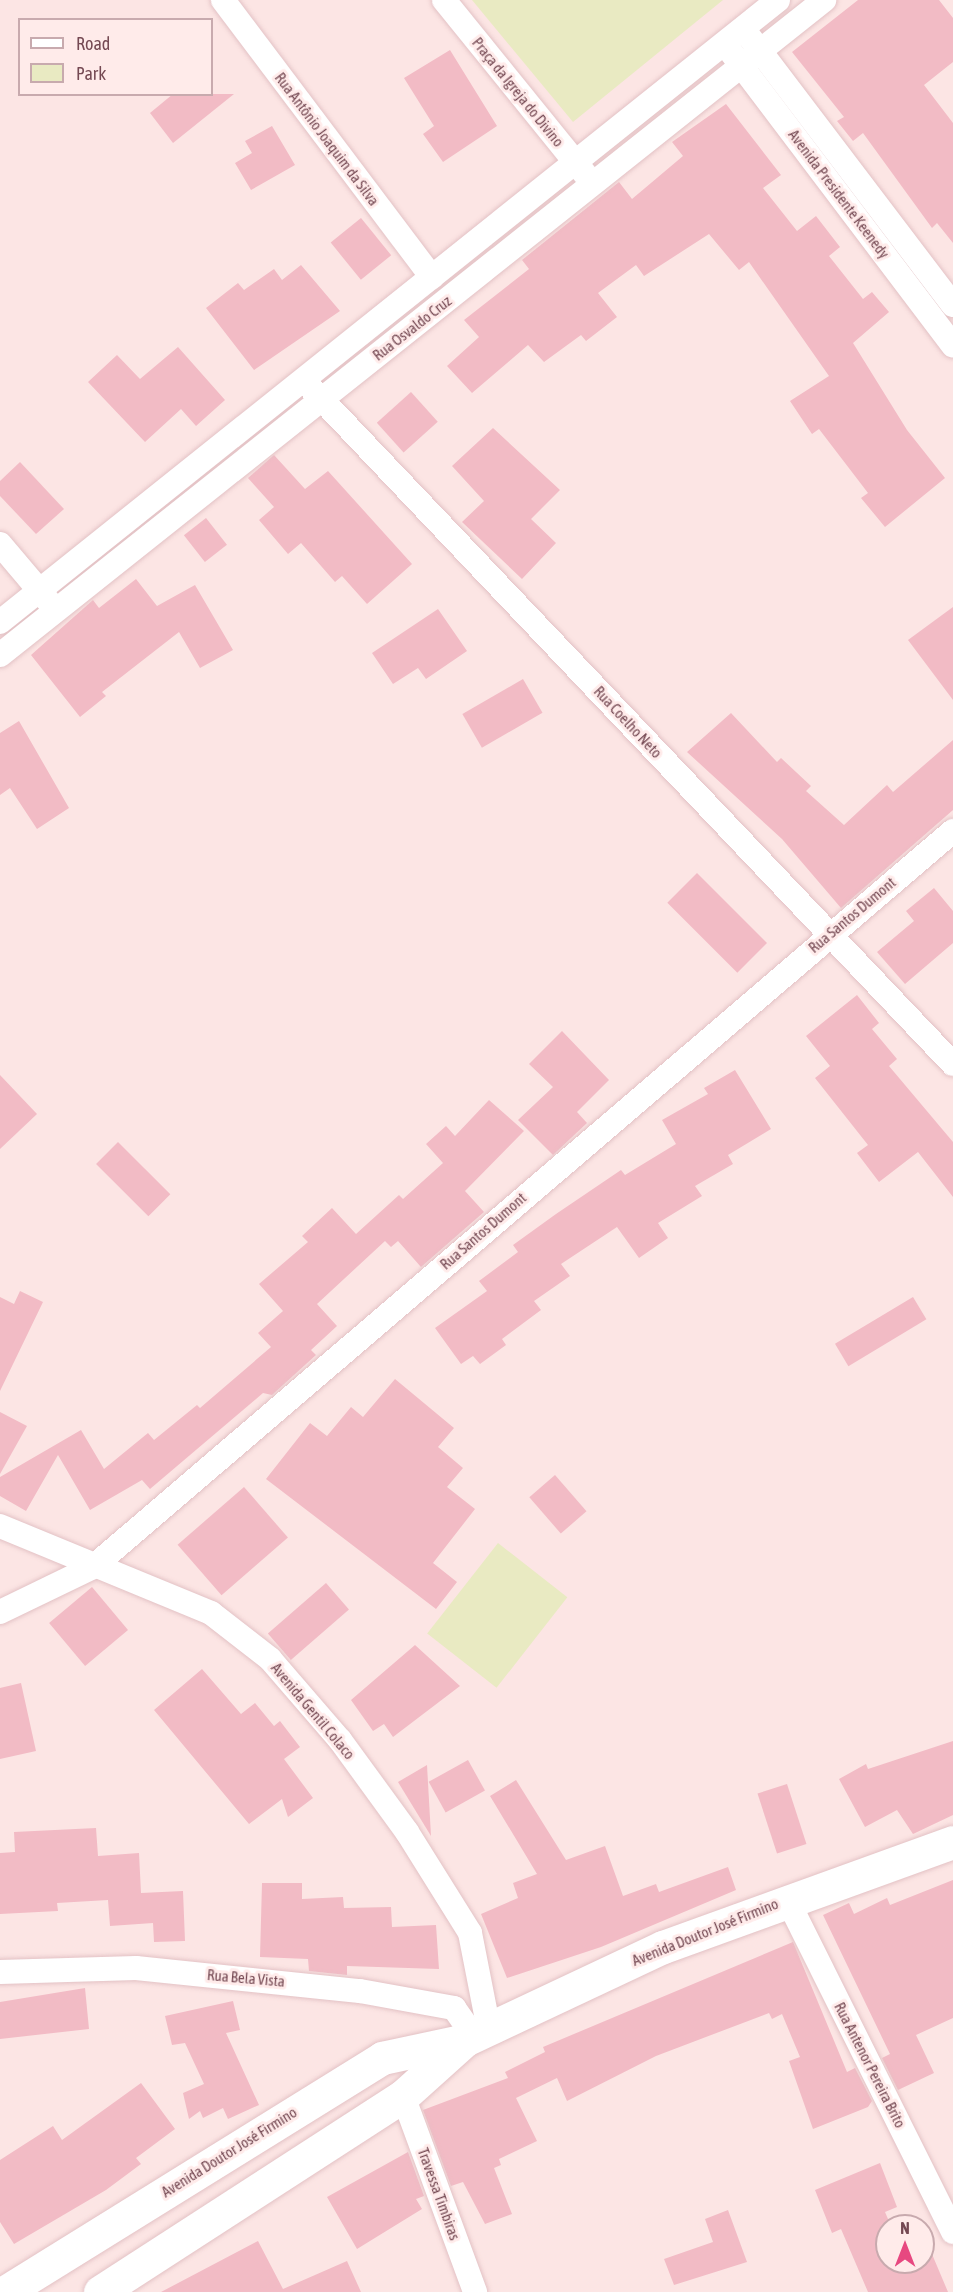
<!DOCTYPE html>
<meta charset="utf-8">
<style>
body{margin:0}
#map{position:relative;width:953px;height:2292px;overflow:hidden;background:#fce5e4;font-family:"Asap Condensed",sans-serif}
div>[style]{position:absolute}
.green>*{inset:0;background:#e9eac2;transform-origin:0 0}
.building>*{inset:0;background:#f2bbc5;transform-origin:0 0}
.roads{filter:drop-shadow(0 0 2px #e3c2c5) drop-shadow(0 0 2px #e3c2c5)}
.street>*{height:24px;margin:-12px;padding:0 12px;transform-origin:12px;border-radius:12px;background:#fff}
.secondary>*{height:33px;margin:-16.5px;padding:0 16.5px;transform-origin:16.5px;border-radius:16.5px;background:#fff}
span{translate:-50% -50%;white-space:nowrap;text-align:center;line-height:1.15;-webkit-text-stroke:6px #ffebea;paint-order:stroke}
.street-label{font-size:15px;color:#754953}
.legend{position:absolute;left:18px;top:18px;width:195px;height:78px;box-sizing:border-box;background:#ffebea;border:2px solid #c8aaae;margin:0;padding:8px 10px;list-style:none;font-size:18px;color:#754953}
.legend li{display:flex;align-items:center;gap:12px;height:30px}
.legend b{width:30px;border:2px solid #c8aaae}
.north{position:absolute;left:875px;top:2214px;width:60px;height:60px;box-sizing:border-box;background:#ffebea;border:2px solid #c8aaae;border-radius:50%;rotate:0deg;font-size:16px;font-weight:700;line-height:24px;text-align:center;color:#754953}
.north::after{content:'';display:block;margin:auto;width:21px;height:27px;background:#e74880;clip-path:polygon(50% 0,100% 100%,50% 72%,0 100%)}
</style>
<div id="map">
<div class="green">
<div style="clip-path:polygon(472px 0,723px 0,573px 122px)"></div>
<div style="left:498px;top:1543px;width:88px;height:115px;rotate:38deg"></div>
</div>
<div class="building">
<div style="clip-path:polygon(858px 0,939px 0,953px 18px,953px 62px,924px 85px,953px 123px,953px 243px,937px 223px,932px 228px,863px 133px,853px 141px,837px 121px,844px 117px,792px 52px)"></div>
<div style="clip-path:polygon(450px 50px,497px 126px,443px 162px,423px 134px,434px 126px,404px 78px)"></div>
<div style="clip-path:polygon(173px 94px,234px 94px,173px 143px,150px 113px)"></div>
<div style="clip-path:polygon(726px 104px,781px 175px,763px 188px,797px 231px,816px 216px,840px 247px,829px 256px,863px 299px,872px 292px,889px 312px,853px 343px,907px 430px,945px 478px,885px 527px,861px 498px,868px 493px,819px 429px,812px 434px,790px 401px,829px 376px,749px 262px,739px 270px,709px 234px,644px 276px,636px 265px,598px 293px,617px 317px,586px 341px,581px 335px,544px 362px,528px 345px,472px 393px,447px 366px,479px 337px,464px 320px,529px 269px,522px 260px,619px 182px,632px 199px,683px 156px,672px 142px)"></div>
<div style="clip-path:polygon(272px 126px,295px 165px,251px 190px,235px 163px,252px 153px,245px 141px)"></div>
<div style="left:361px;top:218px;width:48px;height:39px;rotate:51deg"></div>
<div style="clip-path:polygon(301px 265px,340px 311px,254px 370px,206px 308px,238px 283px,244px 290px,274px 269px,282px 280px)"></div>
<div style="clip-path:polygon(178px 347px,225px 400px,196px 426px,181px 409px,145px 442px,88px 382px,117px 355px,140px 379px)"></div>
<div style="left:411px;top:392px;width:40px;height:46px;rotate:48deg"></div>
<div style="clip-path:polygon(493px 428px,560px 490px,531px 519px,556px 543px,522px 579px,462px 522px,484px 501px,452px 466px)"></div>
<div style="clip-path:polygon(274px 455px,305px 489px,328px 471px,412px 564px,367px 604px,342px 576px,335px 582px,301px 543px,288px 554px,259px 520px,274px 507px,248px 478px)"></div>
<div style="clip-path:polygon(20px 462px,64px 509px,36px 534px,0 496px,0 481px)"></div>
<div style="left:206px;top:518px;width:34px;height:28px;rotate:52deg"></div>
<div style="clip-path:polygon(136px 579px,157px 606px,195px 585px,233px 650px,200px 668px,179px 632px,102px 692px,106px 696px,80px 717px,31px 655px,93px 600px,99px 608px)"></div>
<div style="clip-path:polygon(953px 607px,953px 700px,908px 640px)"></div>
<div style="clip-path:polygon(438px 609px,467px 651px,426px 679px,418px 668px,393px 684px,372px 653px)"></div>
<div style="left:523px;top:679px;width:39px;height:70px;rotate:60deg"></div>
<div style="clip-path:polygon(731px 713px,777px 762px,781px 758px,811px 786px,806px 791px,844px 825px,887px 785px,893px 792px,953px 740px,953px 810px,841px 908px,782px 839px,687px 752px)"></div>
<div style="clip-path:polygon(19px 721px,69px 808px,37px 829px,10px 788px,0 795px,0 733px)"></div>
<div style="left:697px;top:873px;width:99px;height:42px;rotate:45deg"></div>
<div style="clip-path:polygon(934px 888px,953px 911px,953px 943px,905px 984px,877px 952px,914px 921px,906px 911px)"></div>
<div style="clip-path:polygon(857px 995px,879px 1023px,872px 1029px,897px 1059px,889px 1066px,953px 1142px,953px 1197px,918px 1152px,879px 1182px,857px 1153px,868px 1145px,815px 1078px,830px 1066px,806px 1036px)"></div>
<div style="clip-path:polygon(562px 1031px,609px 1080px,577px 1112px,587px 1123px,553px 1155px,518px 1120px,553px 1087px,529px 1064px)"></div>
<div style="clip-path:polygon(735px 1070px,771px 1129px,728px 1155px,733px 1164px,695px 1186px,702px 1196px,658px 1223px,668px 1238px,639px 1258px,617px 1227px,561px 1264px,570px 1276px,534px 1301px,541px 1310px,502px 1339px,506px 1345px,480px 1364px,473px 1356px,461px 1364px,435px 1328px,487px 1291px,479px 1281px,518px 1252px,513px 1245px,556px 1214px,621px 1170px,625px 1175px,676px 1144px,662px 1120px,708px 1094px,704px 1088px)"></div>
<div style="clip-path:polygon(0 1075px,37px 1114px,0 1149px)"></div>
<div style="clip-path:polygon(489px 1100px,524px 1131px,465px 1191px,484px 1212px,421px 1267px,398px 1241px,391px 1247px,385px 1241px,317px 1304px,337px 1326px,311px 1350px,316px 1355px,272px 1395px,263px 1393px,150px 1489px,142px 1480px,90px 1510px,58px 1455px,26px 1511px,0 1496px,0 1477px,81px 1430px,104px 1469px,148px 1433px,154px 1440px,197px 1405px,200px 1408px,271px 1347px,258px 1333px,283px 1311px,259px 1284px,308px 1242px,302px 1236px,332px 1208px,356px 1234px,399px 1195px,403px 1199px,443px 1163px,426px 1144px,446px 1126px,455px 1136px)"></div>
<div style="left:118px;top:1142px;width:74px;height:31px;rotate:45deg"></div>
<div style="clip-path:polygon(20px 1291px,43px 1302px,0 1391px,0 1297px,14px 1304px)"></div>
<div style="left:913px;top:1297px;width:26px;height:91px;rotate:59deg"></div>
<div style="clip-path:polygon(395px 1379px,454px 1428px,438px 1447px,463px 1468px,447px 1487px,475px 1509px,433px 1563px,457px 1582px,436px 1609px,266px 1479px,310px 1423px,327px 1436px,351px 1407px,363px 1417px)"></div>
<div style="clip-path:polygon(0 1412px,27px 1426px,0 1474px)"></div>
<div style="left:555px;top:1475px;width:48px;height:34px;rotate:49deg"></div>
<div style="left:244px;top:1487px;width:67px;height:88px;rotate:49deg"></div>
<div style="left:326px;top:1583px;width:35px;height:77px;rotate:49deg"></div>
<div style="left:92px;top:1587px;width:56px;height:56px;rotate:50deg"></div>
<div style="clip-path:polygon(415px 1645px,460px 1686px,393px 1737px,384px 1724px,373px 1731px,351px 1700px)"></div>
<div style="clip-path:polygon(202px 1669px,241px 1714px,255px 1703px,274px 1726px,280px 1721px,300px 1747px,284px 1759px,313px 1798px,288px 1817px,282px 1799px,249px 1824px,154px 1710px)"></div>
<div style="clip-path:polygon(21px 1683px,36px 1751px,0 1759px,0 1688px)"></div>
<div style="clip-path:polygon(953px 1741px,953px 1815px,913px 1834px,897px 1810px,865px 1827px,839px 1779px,866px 1764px,868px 1769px)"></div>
<div style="left:468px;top:1760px;width:35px;height:45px;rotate:61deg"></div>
<div style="clip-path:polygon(427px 1765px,431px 1836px,398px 1782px)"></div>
<div style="clip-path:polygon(516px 1780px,566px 1860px,605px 1846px,623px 1896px,656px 1884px,659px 1892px,728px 1867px,736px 1890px,601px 1947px,507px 1978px,481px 1914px,518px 1898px,513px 1883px,537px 1874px,490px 1796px)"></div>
<div style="left:787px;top:1784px;width:63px;height:31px;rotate:72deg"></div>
<div style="clip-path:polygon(96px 1828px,98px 1856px,139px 1853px,141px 1893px,183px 1891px,185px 1941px,154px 1942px,153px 1923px,110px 1926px,108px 1900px,57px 1903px,58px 1911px,0 1914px,0 1853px,15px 1852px,14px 1832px)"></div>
<div style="clip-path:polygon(953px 1880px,953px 2018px,916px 2035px,934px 2073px,898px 2090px,882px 2058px,890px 2054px,823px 1915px,849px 1903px,854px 1914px,887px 1898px,890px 1905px)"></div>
<div style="clip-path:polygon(262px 1883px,302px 1883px,302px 1899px,343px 1897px,344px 1908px,391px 1907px,392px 1927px,436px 1925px,439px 1969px,347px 1966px,347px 1975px,309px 1971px,308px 1959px,260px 1957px)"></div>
<div style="clip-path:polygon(793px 1942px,847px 2072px,855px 2068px,872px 2101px,868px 2107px,813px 2129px,789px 2061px,800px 2057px,782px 2014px,772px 2019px,769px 2013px,656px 2056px,567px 2101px,557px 2078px,516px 2098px,537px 2141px,499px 2159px,501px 2165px,494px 2168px,512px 2214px,485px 2224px,463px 2182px,451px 2186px,423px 2110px,508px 2078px,505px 2072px,545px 2052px,543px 2047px)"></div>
<div style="clip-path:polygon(85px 1988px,89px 2029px,0 2039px,0 2002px)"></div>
<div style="clip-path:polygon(233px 2001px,240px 2030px,226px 2033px,259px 2105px,228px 2119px,223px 2108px,203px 2118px,200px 2111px,189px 2119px,183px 2093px,204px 2084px,185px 2043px,172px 2045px,165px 2016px)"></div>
<div style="clip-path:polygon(141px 2083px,175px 2129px,136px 2158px,141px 2164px,106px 2190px,14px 2244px,0 2222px,0 2160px,53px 2126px,62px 2140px)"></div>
<div style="clip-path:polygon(408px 2152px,424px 2196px,416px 2199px,422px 2209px,357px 2249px,327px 2197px)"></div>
<div style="clip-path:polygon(880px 2163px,897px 2207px,885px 2212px,891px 2226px,887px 2262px,923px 2262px,923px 2249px,929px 2247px,948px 2292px,868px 2292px,841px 2229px,832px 2233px,815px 2190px)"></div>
<div style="clip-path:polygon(728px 2210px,747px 2262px,674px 2285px,664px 2259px,713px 2242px,705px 2219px)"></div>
<div style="clip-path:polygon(258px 2241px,283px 2289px,347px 2261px,361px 2292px,161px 2292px)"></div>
</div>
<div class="roads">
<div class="street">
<div style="left:223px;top:0;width:347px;rotate:53deg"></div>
<div style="left:444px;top:0;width:223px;rotate:51deg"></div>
<div style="left:751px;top:39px;width:334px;rotate:52.8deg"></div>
<div style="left:731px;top:52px;width:368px;rotate:52.9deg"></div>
<div style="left:311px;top:388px;width:932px;rotate:46.48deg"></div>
<div style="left:0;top:544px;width:76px;rotate:49.8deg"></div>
<div style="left:0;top:622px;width:996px;rotate:-38.64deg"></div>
<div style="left:0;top:655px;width:1053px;rotate:-38.48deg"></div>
<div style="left:0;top:1526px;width:228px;rotate:22.4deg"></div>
<div style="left:211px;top:1613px;width:75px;rotate:37.9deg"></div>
<div style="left:270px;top:1659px;width:107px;rotate:49.2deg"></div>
<div style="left:340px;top:1740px;width:114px;rotate:53.9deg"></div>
<div style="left:407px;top:1832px;width:119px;rotate:58deg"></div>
<div style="left:470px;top:1933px;width:99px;rotate:78.9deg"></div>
<div style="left:0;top:1612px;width:103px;rotate:-25.8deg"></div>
<div style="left:93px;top:1567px;width:1132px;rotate:-40.56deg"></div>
<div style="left:787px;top:1899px;width:372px;rotate:63.5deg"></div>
<div style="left:0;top:1972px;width:136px;rotate:-1.7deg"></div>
<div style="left:136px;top:1968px;width:225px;rotate:5.9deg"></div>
<div style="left:360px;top:1991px;width:96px;rotate:10.3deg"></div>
<div style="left:454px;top:2008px;width:35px;rotate:55deg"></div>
<div style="left:403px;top:2096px;width:209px;rotate:69.8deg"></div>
</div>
<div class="secondary">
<div style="left:5px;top:2292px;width:444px;rotate:-31.8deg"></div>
<div style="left:382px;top:2058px;width:85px;rotate:-12.2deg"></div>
<div style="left:465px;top:2040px;width:219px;rotate:-25.2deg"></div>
<div style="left:663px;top:1947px;width:308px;rotate:-19.9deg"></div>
<div style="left:100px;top:2292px;width:361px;rotate:-32.9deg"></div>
<div style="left:403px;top:2096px;width:81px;rotate:-42deg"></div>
</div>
</div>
<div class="street-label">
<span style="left:518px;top:92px;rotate:51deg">Praça da Igreja do Divino</span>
<span style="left:327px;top:139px;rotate:53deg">Rua Antônio Joaquim da Silva</span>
<span style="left:839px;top:194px;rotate:53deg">Avenida Presidente Keenedy</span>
<span style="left:412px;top:328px;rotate:-38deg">Rua Osvaldo Cruz</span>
<span style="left:628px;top:722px;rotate:47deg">Rua Coelho Neto</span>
<span style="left:852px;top:915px;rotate:-40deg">Rua Santos Dumont</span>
<span style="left:483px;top:1231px;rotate:-41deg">Rua Santos Dumont</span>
<span style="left:313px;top:1711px;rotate:50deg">Avenida Gentil Colaco</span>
<span style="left:705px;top:1932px;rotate:-22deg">Avenida Doutor José Firmino</span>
<span style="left:246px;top:1978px;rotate:5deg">Rua Bela Vista</span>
<span style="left:870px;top:2065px;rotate:63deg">Rua Antenor Pereira Brito</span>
<span style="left:229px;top:2152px;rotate:-32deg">Avenida Doutor José Firmino</span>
<span style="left:439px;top:2194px;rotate:70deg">Travessa Timbiras</span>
</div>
<ul class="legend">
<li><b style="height:8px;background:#fff"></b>Road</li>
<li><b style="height:16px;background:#e9eac2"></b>Park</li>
</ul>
<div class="north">N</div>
</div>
